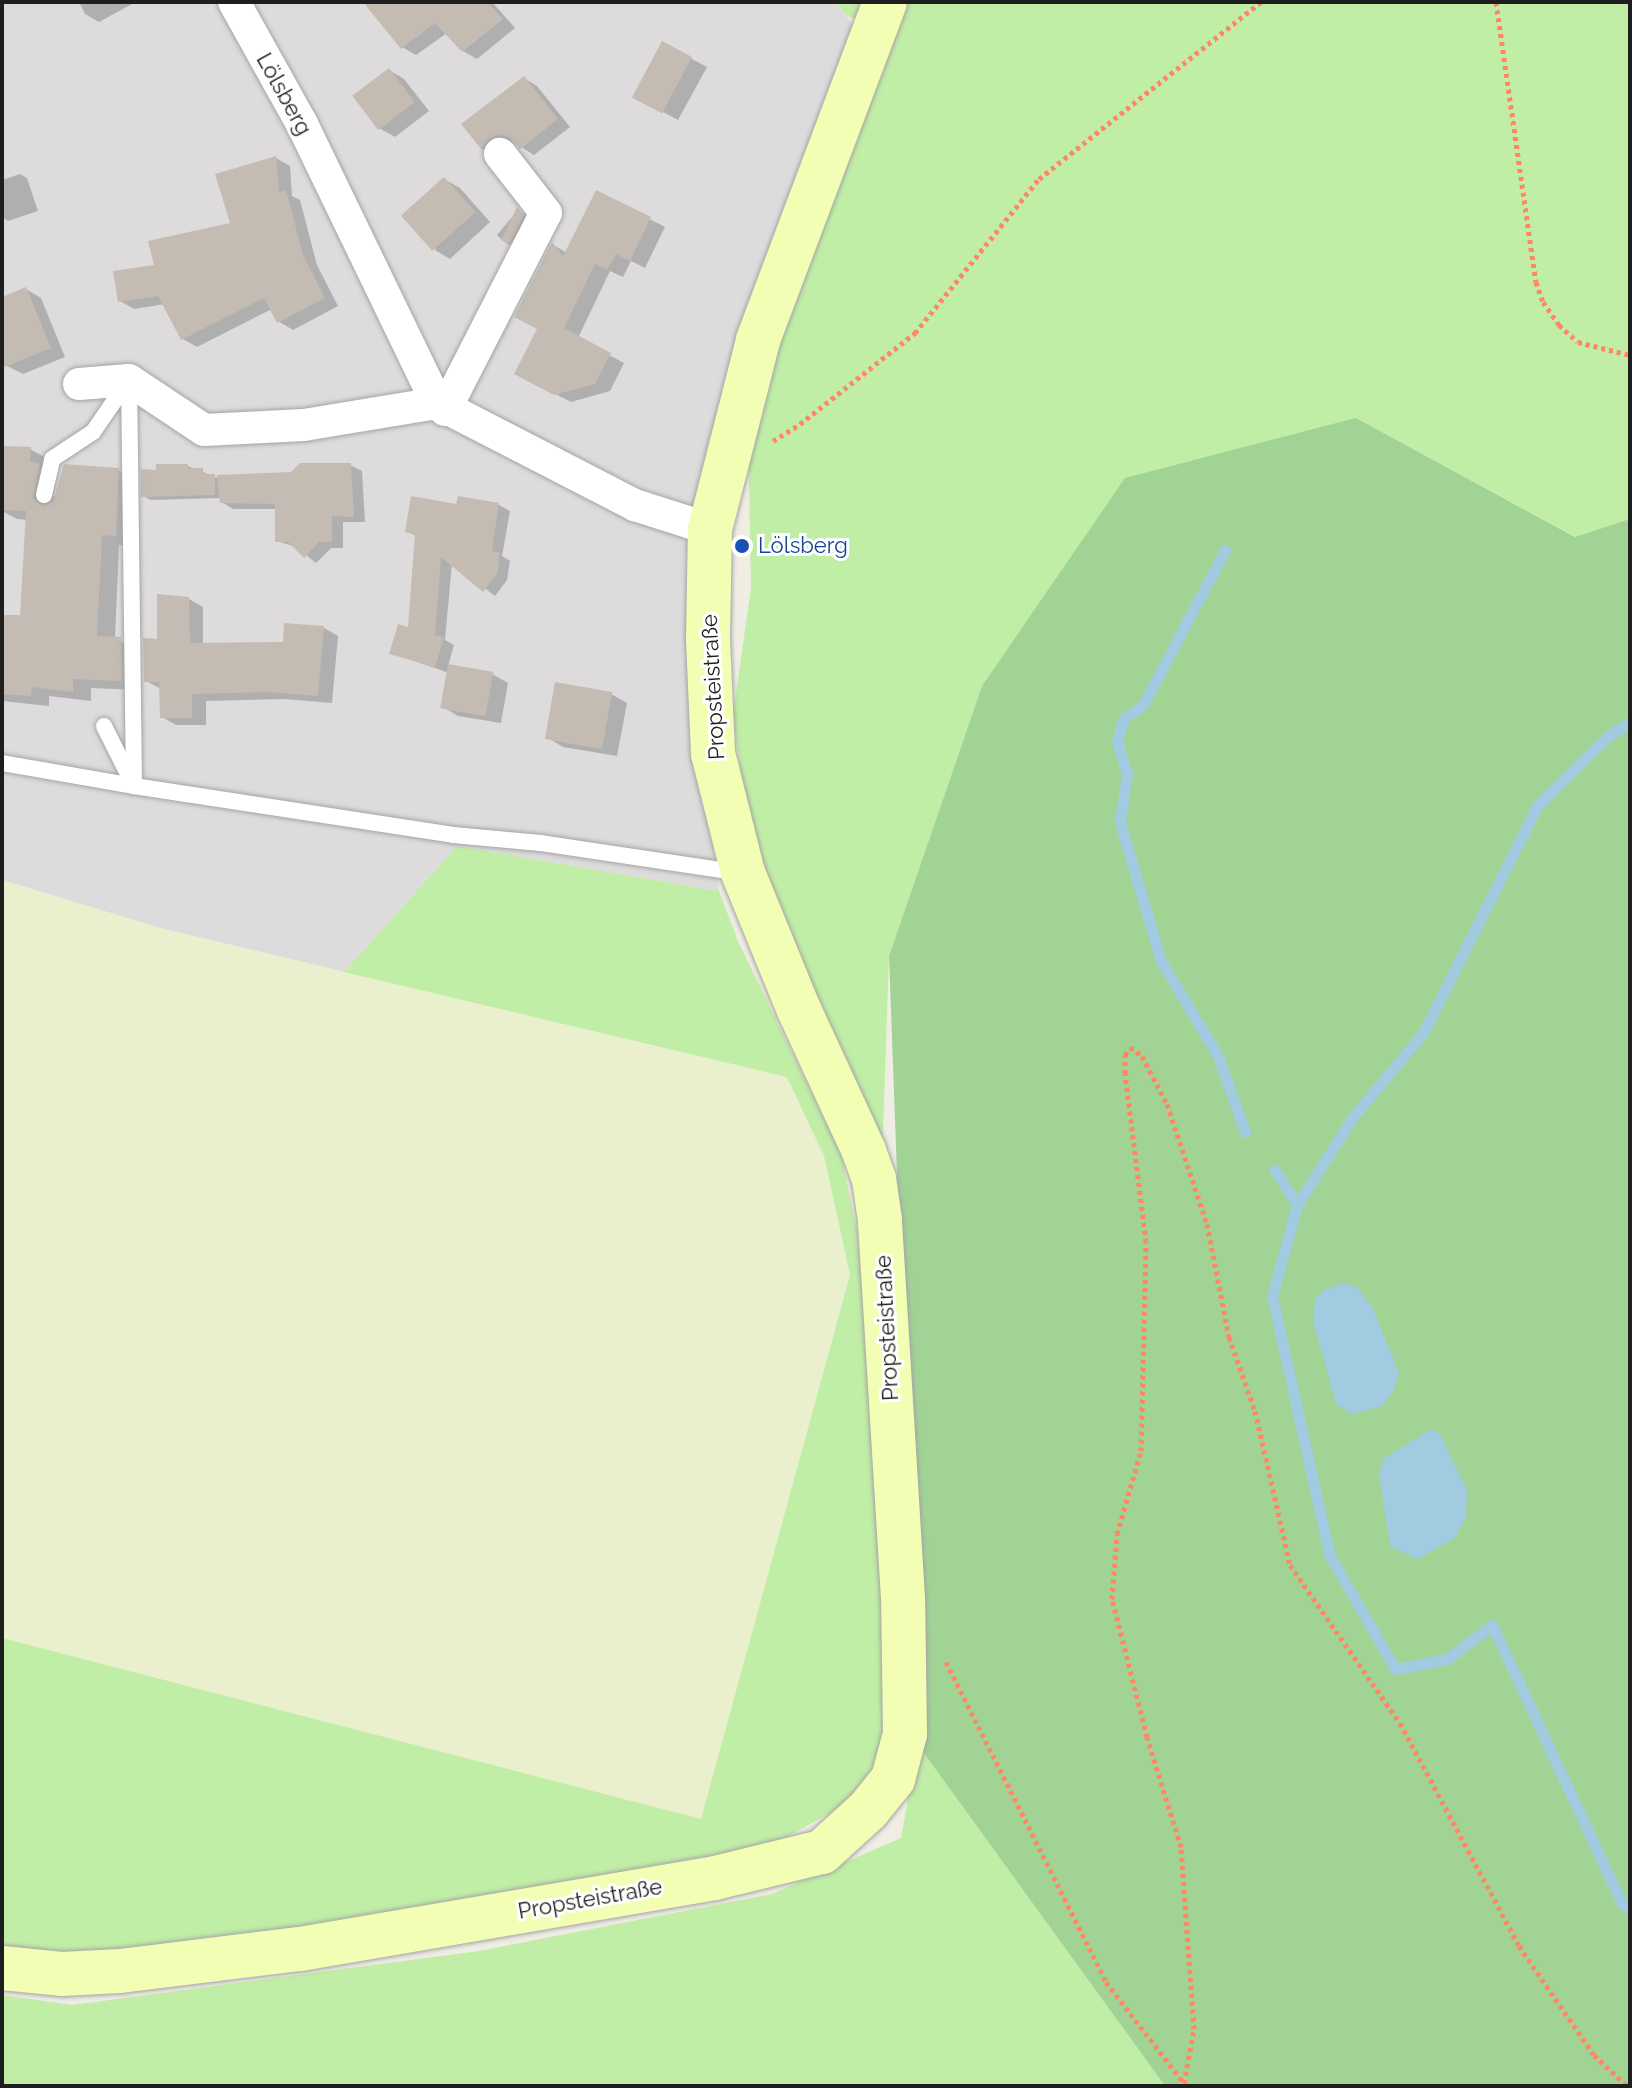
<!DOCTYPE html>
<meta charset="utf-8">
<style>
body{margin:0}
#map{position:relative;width:1632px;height:2088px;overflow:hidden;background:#f0ede4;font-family:Raleway,sans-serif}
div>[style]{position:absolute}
.residential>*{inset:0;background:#dddbdb}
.farmland>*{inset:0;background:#eaf0ce}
.grass>*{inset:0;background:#c1eea6}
.forest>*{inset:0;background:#a1d395}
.water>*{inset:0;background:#a1cbe1}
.shadow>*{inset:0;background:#0003;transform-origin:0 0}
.stream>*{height:11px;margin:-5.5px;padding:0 5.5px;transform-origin:5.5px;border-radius:5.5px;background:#a1cbe1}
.building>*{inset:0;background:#c4bcb3;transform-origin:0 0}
.path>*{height:5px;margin-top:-2.5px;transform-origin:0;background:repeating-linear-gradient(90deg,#ff8766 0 4px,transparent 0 8px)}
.roads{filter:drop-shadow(0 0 2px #a5a5a5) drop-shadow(0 0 2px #a5a5a5)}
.lane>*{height:16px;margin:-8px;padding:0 8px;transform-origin:8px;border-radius:8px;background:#fff}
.street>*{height:32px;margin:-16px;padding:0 16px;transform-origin:16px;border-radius:16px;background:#fff}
.secondary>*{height:44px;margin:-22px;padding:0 22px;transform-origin:22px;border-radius:22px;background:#f2feb4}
.dots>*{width:22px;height:22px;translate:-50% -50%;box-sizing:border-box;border:4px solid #fff;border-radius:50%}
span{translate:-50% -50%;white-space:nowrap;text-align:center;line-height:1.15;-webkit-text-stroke:6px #fff;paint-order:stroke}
.street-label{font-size:22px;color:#1e1e1e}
.transit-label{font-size:22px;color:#164399}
.left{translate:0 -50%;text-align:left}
.frame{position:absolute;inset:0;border:4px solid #1e1e1e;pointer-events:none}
</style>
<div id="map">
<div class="residential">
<div style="clip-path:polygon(2px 2px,836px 2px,859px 33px,737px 358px,698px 736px,719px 891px,457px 846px,344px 972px,160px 928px,2px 880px)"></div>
</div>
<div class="farmland">
<div style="clip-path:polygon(2px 880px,160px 928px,788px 1077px,824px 1156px,850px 1275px,701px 1820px,2px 1638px)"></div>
</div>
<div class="grass">
<div style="clip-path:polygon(836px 2px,1630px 2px,1630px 519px,1576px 537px,1356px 418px,982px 686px,889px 956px,880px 1220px,749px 834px,733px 715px,751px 587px,748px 436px,796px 291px,891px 33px,847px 16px)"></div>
<div style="clip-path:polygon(457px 846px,719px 891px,738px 941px,841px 1154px,857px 1232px,886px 1568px,888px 1742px,861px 1795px,715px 1878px,2px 1968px,2px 1638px,701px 1819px,850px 1275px,824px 1156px,787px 1077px,344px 972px)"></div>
<div style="clip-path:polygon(918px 1745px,1165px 2086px,2px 2086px,2px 1995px,72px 2005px,479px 1951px,772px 1894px,901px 1838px)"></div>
</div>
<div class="forest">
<div style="clip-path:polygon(1356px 418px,1575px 537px,1630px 519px,1630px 2086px,1165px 2086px,918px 1745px,889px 956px,982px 686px,1125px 478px)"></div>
</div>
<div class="water">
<div style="clip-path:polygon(1344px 1283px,1356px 1287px,1371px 1304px,1399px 1373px,1393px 1391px,1382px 1406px,1353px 1414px,1336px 1404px,1313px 1320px,1315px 1299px,1324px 1290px)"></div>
<div style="clip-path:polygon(1432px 1429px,1441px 1436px,1467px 1491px,1466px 1517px,1456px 1537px,1418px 1559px,1390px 1546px,1379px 1474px,1384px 1458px)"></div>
</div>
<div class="shadow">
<div style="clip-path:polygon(79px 2px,136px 2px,99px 22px,85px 14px)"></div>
<div style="clip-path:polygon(365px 2px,492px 2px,515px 28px,477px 59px,463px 51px,447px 33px,416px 55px,402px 47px)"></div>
<div style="clip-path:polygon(662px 43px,707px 67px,678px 120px,650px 105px)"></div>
<div style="clip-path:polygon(389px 70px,404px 79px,429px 111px,395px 137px,379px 128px)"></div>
<div style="clip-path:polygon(524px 78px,537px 86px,570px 127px,534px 155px,513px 142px,501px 146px,496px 156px,483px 149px,464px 124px)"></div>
<div style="clip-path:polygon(276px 158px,290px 166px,292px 196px,300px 200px,317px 265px,338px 306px,293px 330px,278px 321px,272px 309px,197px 347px,183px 339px,165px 304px,134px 309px,120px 301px,157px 267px,233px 224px)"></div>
<div style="clip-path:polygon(20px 174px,27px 178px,38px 211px,8px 221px,2px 217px,2px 180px)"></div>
<div style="clip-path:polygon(444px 179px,460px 188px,490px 222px,450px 259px,435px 250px)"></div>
<div style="clip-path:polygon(597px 192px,665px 227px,645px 268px,631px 261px,623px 277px,610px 271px,578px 338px,624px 363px,610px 391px,571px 402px,532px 382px,553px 245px,567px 253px)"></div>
<div style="left:518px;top:210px;width:16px;height:33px;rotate:40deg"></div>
<div style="clip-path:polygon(26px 289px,41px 298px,65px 357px,23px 374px,7px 366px,2px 353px,2px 299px)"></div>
<div style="clip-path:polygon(2px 448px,30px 449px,48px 459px,48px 470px,57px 475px,53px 496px,56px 497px,118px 470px,137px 480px,134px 545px,119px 545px,115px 639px,139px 650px,139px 690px,91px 688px,91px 701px,49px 696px,49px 706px,2px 701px,2px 617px,22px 617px,28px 520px,17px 519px,2px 511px)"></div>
<div style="clip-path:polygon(350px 465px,362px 471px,365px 522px,343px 522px,343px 548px,331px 548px,316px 563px,296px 547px,277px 541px,277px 509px,233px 509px,222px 502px,221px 498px,151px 500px,143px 496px,188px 466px,220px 479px,276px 476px)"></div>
<div style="clip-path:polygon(459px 498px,499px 505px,510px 511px,502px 556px,510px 561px,507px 580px,495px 596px,452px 563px,445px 640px,454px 645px,448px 666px,492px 674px,508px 683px,501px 723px,458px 716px,443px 707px,449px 673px,392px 653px,410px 629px,416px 536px,407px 531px,458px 506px)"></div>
<div style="clip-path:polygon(189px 599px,203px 607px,203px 645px,285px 644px,324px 628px,338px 636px,332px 703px,284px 699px,206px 701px,206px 725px,176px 725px,162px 717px,161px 689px,146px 681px,159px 641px)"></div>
<div style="clip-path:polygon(611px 694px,627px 703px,617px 756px,563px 747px,548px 738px)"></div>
</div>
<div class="stream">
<div style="left:1225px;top:550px;width:175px;rotate:117.9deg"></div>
<div style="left:1143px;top:705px;width:24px;rotate:145deg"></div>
<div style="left:1123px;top:719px;width:23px;rotate:105deg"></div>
<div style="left:1117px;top:741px;width:34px;rotate:73deg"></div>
<div style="left:1127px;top:773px;width:49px;rotate:98.1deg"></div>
<div style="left:1120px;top:822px;width:145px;rotate:73.6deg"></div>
<div style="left:1161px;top:961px;width:111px;rotate:59deg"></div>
<div style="left:1218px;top:1056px;width:81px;rotate:70.4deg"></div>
<div style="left:1275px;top:1170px;width:41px;rotate:57.8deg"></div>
<div style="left:1297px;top:1205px;width:94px;rotate:105.4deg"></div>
<div style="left:1272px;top:1296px;width:264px;rotate:77.5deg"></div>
<div style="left:1329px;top:1554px;width:133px;rotate:60.1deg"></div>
<div style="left:1395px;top:1669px;width:53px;rotate:-10.9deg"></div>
<div style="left:1447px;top:1659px;width:56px;rotate:-37.1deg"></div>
<div style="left:1492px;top:1625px;width:306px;rotate:65deg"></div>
<div style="left:1621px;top:1902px;width:12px;rotate:42deg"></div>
<div style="left:1297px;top:1205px;width:103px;rotate:-57.7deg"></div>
<div style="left:1352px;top:1118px;width:111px;rotate:-50.1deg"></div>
<div style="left:1423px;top:1033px;width:254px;rotate:-63.3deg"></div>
<div style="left:1537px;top:806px;width:100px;rotate:-44.6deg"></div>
<div style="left:1608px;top:736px;width:26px;rotate:-32deg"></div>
</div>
<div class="building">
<div style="clip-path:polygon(363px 2px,487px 2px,503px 19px,462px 52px,435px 23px,401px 49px)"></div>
<div style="left:662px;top:41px;width:34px;height:64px;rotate:28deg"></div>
<div style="left:389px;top:68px;width:43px;height:46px;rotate:53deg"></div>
<div style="clip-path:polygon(524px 76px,558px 119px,520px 149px,508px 137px,498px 135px,488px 140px,482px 150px,461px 124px)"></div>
<div style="clip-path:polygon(276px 156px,279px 192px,286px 190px,303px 255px,325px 298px,277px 323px,264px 298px,181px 340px,158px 296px,118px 302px,113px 271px,154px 265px,148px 241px,230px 223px,215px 174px)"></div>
<div style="left:444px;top:177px;width:47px;height:58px;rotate:48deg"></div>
<div style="clip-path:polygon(596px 190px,651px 217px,630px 261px,616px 254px,607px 270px,595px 264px,564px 328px,611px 353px,595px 384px,554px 395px,514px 374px,537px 329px,514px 317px,552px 242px,563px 256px)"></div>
<div style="clip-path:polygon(517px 207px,524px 215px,509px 244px,501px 240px)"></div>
<div style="clip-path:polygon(26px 287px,51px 348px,2px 368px,2px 297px)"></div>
<div style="clip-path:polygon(2px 446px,31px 447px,30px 462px,40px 463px,33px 498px,42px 506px,53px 502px,64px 464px,119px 468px,116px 536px,102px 535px,97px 636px,121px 637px,122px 681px,73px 679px,73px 692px,32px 687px,31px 696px,2px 694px,2px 615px,20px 615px,26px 511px,2px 510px)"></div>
<div style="clip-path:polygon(300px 463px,351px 463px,354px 517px,332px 516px,332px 542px,319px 542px,304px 558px,288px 542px,275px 542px,275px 504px,220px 503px,217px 475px,291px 472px)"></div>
<div style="clip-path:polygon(156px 464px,188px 464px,188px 468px,203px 468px,203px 474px,215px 474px,215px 495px,141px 497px,141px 469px,156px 470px)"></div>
<div style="clip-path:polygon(411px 496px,456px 504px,458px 496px,499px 503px,492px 551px,500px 553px,497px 574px,483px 592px,441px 557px,435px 635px,444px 637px,435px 667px,389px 654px,398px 624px,408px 627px,415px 534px,405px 532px)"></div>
<div style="clip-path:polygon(157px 594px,189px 597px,190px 643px,283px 642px,284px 623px,324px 626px,318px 696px,269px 692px,192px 694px,192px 718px,160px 718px,159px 682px,144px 682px,143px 638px,157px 639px)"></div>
<div style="left:448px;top:664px;width:46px;height:45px;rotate:10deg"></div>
<div style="left:555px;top:682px;width:58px;height:58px;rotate:10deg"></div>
</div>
<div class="path">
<div style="left:1496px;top:2px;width:283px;rotate:81.9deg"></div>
<div style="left:1536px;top:282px;width:21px;rotate:71deg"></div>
<div style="left:1543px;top:302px;width:28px;rotate:55deg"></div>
<div style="left:1559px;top:325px;width:25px;rotate:42deg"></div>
<div style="left:1578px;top:342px;width:54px;rotate:14deg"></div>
<div style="left:773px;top:441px;width:32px;rotate:-32deg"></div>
<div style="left:800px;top:424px;width:147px;rotate:-38.4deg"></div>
<div style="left:915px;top:333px;width:198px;rotate:-51.2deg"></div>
<div style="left:1039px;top:179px;width:284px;rotate:-38.6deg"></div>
<div style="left:946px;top:1662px;width:358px;rotate:63.4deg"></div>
<div style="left:1106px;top:1982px;width:131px;rotate:52.4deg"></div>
<div style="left:1184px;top:2083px;width:55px;rotate:-79.5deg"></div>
<div style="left:1194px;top:2029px;width:182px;rotate:-94.1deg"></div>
<div style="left:1181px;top:1847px;width:115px;rotate:-107.2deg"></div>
<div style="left:1147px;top:1737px;width:142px;rotate:-104.2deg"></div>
<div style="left:1112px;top:1599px;width:65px;rotate:-85.6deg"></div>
<div style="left:1117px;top:1534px;width:86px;rotate:-73.9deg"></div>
<div style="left:1141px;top:1451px;width:209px;rotate:-88.6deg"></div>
<div style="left:1146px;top:1242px;width:170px;rotate:-97.1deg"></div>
<div style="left:1125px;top:1073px;width:18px;rotate:-90deg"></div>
<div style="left:1125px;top:1055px;width:9px;rotate:-58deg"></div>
<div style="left:1130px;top:1047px;width:15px;rotate:37deg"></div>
<div style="left:1142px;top:1056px;width:54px;rotate:62.5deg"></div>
<div style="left:1167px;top:1104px;width:126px;rotate:71.6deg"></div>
<div style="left:1207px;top:1224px;width:115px;rotate:79deg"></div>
<div style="left:1229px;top:1337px;width:78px;rotate:70.6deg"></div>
<div style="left:1255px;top:1411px;width:158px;rotate:77.2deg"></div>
<div style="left:1290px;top:1565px;width:193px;rotate:55.2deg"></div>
<div style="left:1400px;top:1723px;width:253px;rotate:61.9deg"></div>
<div style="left:1519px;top:1946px;width:132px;rotate:55.5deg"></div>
<div style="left:1594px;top:2055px;width:45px;rotate:43.2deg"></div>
</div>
<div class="roads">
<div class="lane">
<div style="left:44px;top:495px;width:37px;rotate:-77deg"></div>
<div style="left:52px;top:459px;width:49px;rotate:-33.4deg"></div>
<div style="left:93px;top:432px;width:62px;rotate:-55.5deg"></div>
<div style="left:104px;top:726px;width:67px;rotate:63.4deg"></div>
<div style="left:134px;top:786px;width:323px;rotate:8.7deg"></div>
<div style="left:453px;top:835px;width:88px;rotate:5.2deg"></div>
<div style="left:541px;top:843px;width:202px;rotate:8.5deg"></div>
<div style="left:2px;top:763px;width:134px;rotate:9.9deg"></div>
<div style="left:134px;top:786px;width:406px;rotate:-90.7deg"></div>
</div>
<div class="street">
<div style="left:234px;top:2px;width:140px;rotate:60.9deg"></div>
<div style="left:302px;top:124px;width:310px;rotate:64.2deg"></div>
<div style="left:437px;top:403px;width:223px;rotate:27.3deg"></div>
<div style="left:635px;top:505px;width:79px;rotate:17.7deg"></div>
<div style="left:79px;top:384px;width:50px;rotate:-4.6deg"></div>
<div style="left:129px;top:380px;width:90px;rotate:33.7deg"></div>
<div style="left:204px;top:430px;width:100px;rotate:-2.9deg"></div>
<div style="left:304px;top:425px;width:135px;rotate:-9.4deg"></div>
<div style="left:445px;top:410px;width:221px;rotate:-62.9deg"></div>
<div style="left:546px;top:213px;width:75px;rotate:-127.9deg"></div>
</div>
<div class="secondary">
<div style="left:2px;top:1968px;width:60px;rotate:5.7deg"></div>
<div style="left:62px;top:1974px;width:58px;rotate:-3deg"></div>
<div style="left:120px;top:1971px;width:181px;rotate:-7deg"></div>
<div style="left:300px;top:1949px;width:421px;rotate:-9.7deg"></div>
<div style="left:715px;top:1878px;width:110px;rotate:-13.7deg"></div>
<div style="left:822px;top:1852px;width:62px;rotate:-42.4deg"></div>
<div style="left:868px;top:1810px;width:40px;rotate:-51deg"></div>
<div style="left:893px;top:1779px;width:47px;rotate:-75.1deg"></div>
<div style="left:905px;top:1734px;width:136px;rotate:-90.8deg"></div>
<div style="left:903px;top:1598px;width:379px;rotate:-93.5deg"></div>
<div style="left:880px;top:1220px;width:41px;rotate:-98.3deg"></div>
<div style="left:874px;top:1179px;width:30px;rotate:-110deg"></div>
<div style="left:864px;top:1151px;width:155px;rotate:-114.7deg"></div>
<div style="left:799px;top:1010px;width:148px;rotate:-112.2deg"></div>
<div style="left:743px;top:873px;width:123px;rotate:-104.1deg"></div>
<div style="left:713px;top:754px;width:115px;rotate:-92.5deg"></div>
<div style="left:708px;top:639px;width:110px;rotate:-89deg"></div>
<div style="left:710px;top:529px;width:195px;rotate:-75.7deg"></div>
<div style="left:758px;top:340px;width:361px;rotate:-69.4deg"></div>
</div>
</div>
<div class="dots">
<div style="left:742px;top:546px;background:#1a4fb4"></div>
</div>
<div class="street-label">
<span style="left:284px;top:94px;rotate:61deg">Lölsberg</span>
<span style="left:713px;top:687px;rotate:-93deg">Propsteistraße</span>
<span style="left:887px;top:1328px;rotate:-93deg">Propsteistraße</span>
<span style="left:590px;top:1899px;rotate:-10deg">Propsteistraße</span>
</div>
<div class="transit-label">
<span class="left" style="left:758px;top:546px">Lölsberg</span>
</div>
<div class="frame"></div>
</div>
